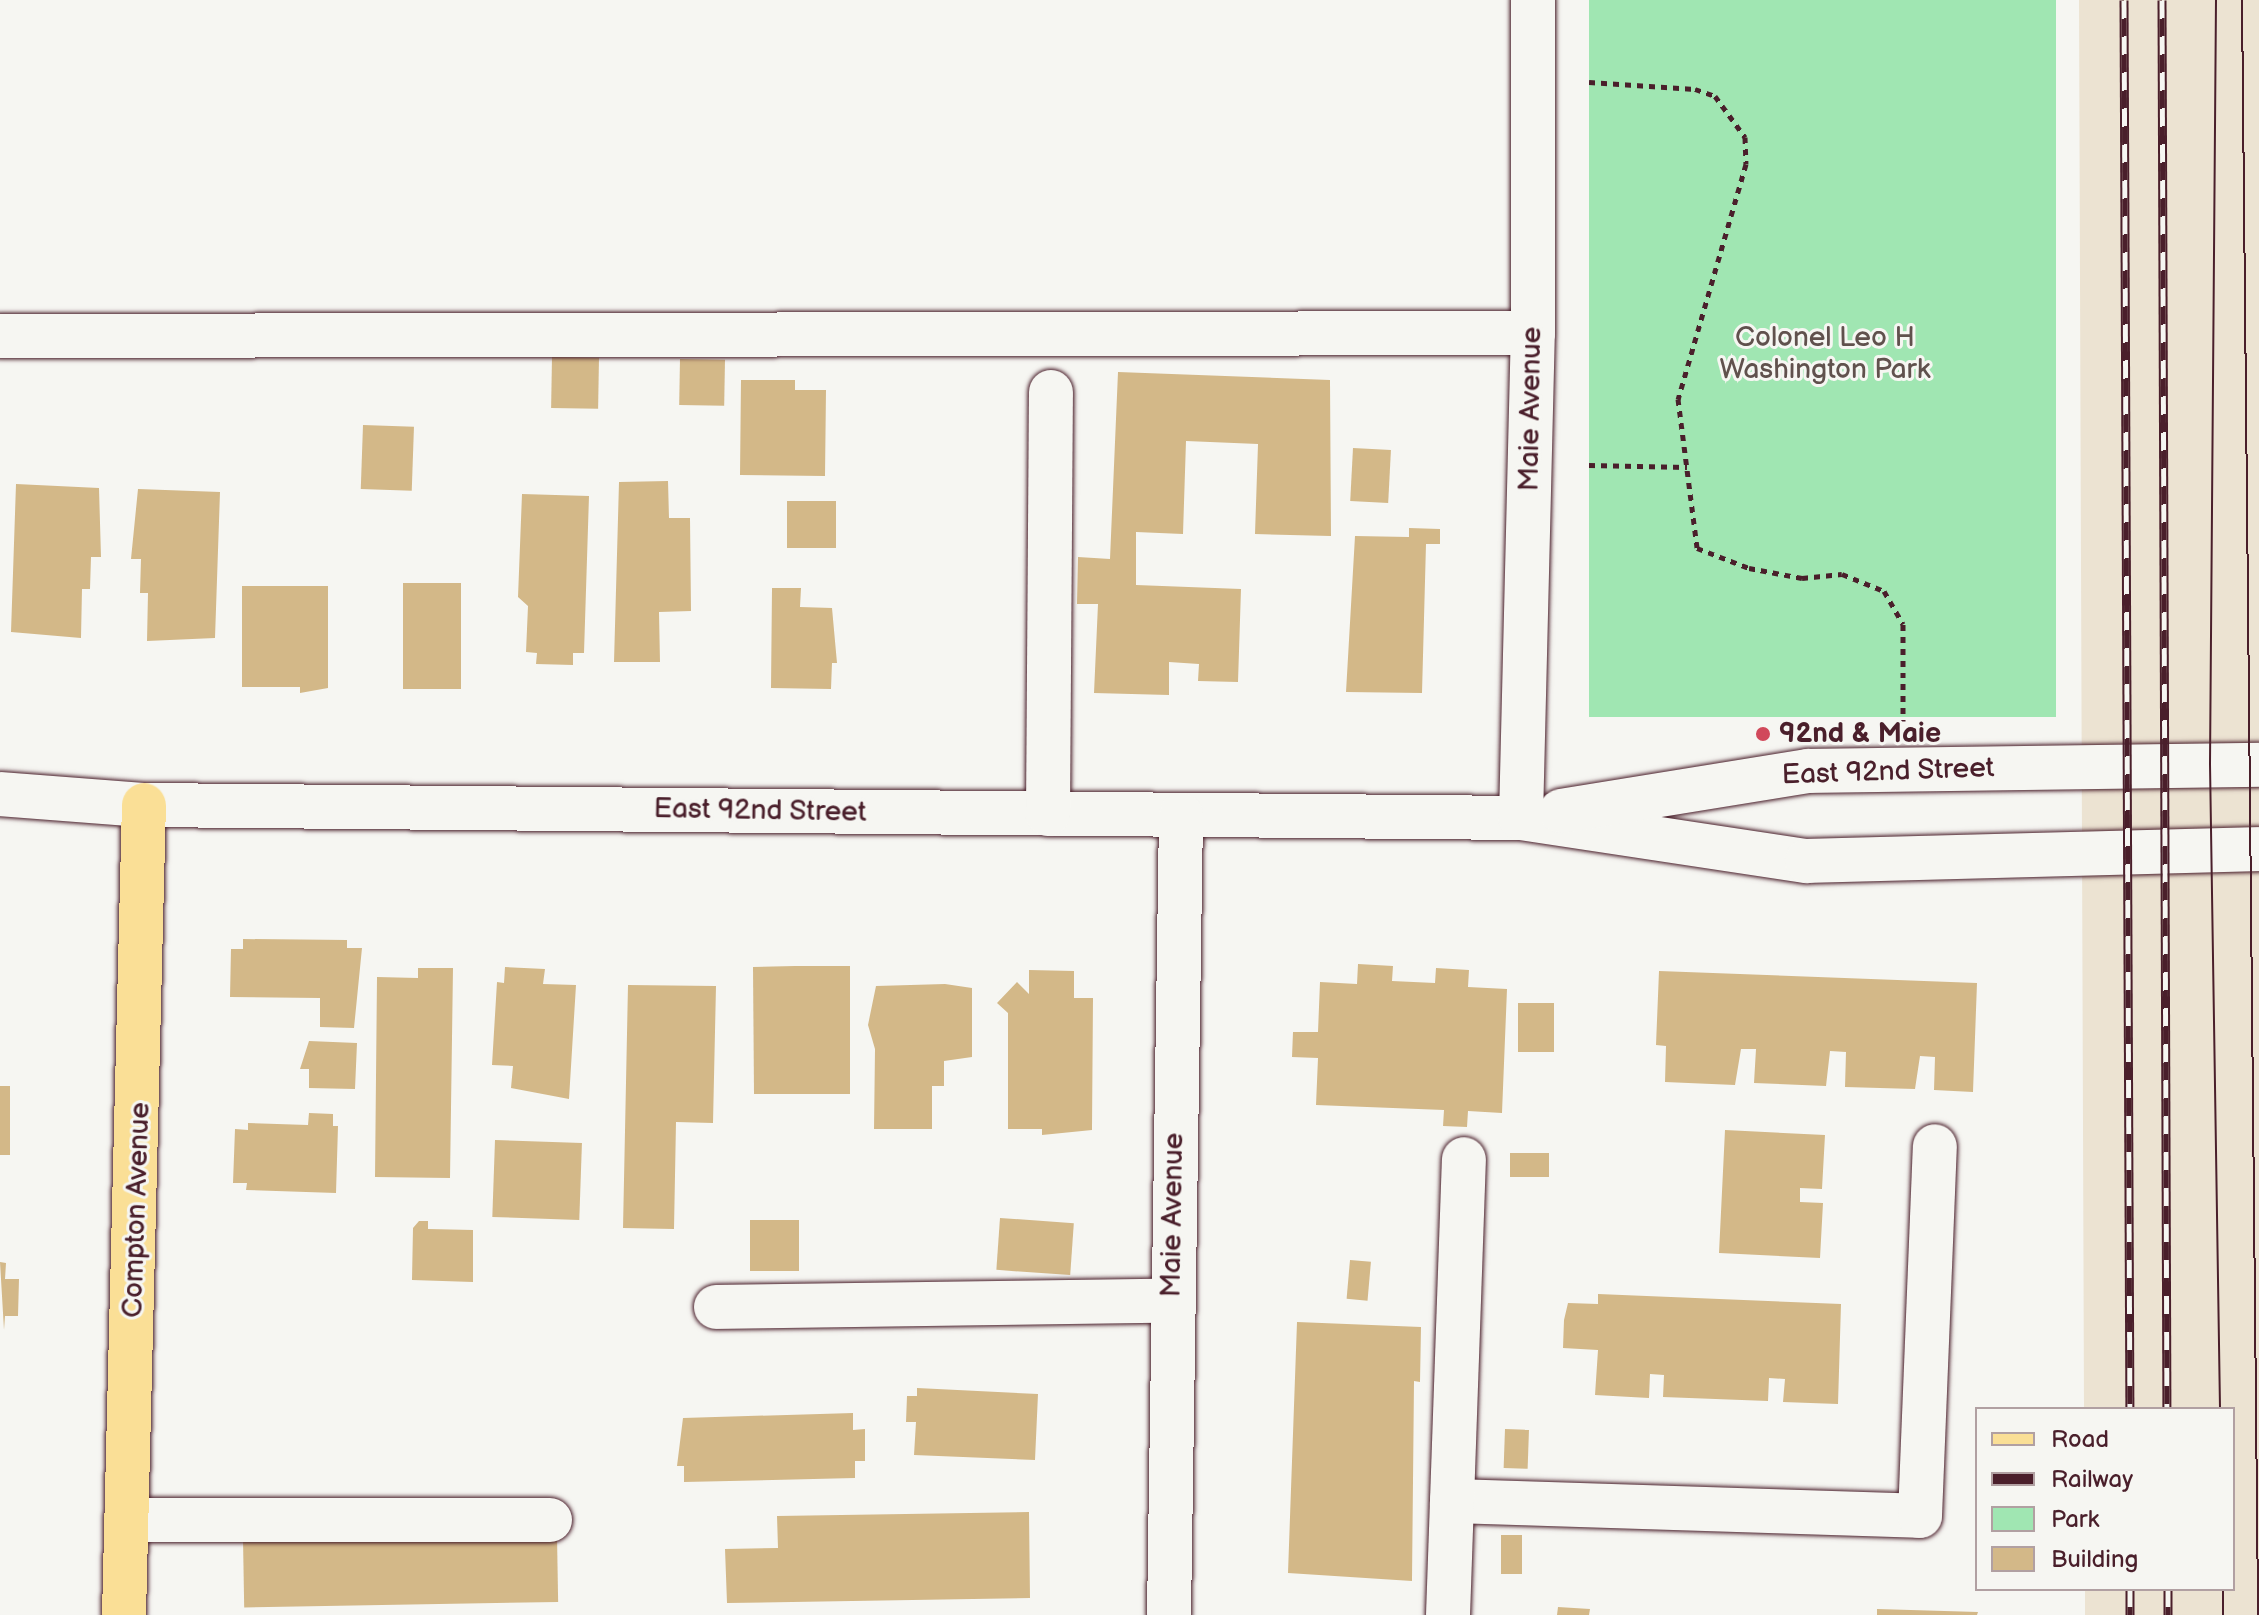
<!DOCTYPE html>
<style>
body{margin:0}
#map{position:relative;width:2259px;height:1615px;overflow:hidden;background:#f6f6f2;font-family:"Balsamiq Sans",sans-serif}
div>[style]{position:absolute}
.built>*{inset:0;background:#ece3d2}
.green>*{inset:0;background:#a0e6b2;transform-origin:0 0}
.building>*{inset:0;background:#d3b888;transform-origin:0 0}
.path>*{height:5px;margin-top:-2.5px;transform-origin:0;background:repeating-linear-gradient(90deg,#4a1f2b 0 6px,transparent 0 12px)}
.roads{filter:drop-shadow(0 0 2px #4a1f2b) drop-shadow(0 0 2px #4a1f2b)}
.minor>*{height:44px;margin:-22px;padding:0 22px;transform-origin:22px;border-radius:22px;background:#f6f6f2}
.major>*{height:44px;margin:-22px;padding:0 22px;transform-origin:22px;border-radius:22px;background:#fadf96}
.tram>*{height:2px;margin:-1px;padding:0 1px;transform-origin:1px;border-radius:1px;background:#4a1f2b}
.rail>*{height:9px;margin-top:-4.5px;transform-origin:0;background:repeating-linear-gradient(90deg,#f6f6f2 0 18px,#4a1f2b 0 36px);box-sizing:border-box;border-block:2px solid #4a1f2b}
.dots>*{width:22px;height:22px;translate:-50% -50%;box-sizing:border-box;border:4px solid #f6f6f2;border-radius:50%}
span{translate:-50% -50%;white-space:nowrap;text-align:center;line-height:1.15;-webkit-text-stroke:6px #f6f6f2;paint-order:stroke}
.park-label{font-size:28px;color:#60514d}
.street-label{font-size:28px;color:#4a1f2b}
.poi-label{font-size:28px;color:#4a1f2b;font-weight:700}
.left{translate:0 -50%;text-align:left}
.legend{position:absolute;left:1975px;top:1407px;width:260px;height:184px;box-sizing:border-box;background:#f6f6f2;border:2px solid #b1a0a2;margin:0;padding:10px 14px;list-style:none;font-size:24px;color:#4a1f2b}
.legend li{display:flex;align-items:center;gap:16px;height:40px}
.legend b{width:40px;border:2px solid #b1a0a2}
</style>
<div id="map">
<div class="built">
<div style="clip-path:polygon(2079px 0,2259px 0,2259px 1615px,2085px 1615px,2085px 1589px,2233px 1589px,2233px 1409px,2084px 1409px)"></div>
</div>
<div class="green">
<div style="left:1589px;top:0;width:467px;height:717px"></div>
</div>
<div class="building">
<div style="left:552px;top:357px;width:47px;height:51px;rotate:1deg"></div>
<div style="left:680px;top:359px;width:45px;height:46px;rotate:1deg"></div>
<div style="clip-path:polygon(1118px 372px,1330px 380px,1331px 536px,1255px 534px,1258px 444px,1186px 441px,1183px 534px,1136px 532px,1136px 585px,1241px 589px,1238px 682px,1198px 681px,1199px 664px,1169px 662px,1169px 695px,1094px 693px,1098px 604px,1077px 604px,1078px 557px,1110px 559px)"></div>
<div style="clip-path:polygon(741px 380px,795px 380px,795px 390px,826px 390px,825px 476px,740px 475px)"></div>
<div style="left:363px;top:425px;width:51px;height:64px;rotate:2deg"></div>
<div style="left:1353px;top:448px;width:38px;height:53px;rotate:3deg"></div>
<div style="clip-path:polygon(668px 481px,669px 518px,690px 518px,691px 611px,659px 612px,660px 662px,614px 662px,619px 482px)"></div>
<div style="clip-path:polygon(16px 484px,99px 488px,101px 557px,91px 557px,90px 589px,82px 589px,81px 638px,11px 632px)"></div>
<div style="clip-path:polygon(138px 489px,220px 492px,215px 638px,147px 641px,148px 593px,140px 593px,141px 559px,131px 559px)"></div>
<div style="clip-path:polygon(522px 494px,589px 496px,584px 653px,573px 653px,573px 665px,536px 664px,537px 653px,526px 652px,528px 606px,518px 597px)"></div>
<div style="left:787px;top:501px;width:49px;height:47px"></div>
<div style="clip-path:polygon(1409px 528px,1440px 529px,1440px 544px,1426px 544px,1422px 693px,1346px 692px,1355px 536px,1409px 537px)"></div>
<div style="left:403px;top:583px;width:58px;height:106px"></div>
<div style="clip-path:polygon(242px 586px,328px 586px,328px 688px,300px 693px,300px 687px,242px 687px)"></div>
<div style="clip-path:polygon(772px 588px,801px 588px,800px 607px,832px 608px,837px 663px,832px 663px,831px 689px,771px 688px)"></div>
<div style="clip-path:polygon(243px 939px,347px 940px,347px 948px,362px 948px,354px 1028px,320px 1027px,320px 998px,230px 997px,231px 949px,243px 949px)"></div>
<div style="clip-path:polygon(1358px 964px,1393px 966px,1392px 981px,1435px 983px,1436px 968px,1469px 970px,1468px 987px,1507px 989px,1502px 1113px,1468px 1111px,1467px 1127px,1443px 1126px,1444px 1110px,1316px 1105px,1318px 1058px,1292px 1057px,1293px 1032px,1318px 1032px,1320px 982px,1357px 984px)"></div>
<div style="clip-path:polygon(795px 966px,850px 966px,850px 1094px,754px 1094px,753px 967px)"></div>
<div style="clip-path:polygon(505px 967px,545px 969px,543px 984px,576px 985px,569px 1099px,511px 1088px,513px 1066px,492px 1065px,497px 982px,504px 983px)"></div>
<div style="clip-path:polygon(418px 968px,453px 968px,450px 1178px,375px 1177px,377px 977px,418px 978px)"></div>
<div style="clip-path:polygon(1029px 970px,1074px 971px,1074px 998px,1093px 998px,1092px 1130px,1042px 1135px,1042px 1129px,1008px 1129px,1008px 1013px,997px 1003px,1017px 982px,1029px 994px)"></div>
<div style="clip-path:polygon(1659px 971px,1977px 983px,1973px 1092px,1934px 1090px,1935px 1057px,1920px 1056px,1915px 1089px,1845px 1087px,1846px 1052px,1830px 1051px,1826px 1086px,1754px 1083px,1756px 1049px,1741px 1049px,1735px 1085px,1665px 1082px,1666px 1046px,1656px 1045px)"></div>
<div style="clip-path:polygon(945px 984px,972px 988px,972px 1057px,944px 1061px,944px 1086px,932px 1086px,932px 1129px,874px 1129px,875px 1049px,868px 1025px,876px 986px)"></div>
<div style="clip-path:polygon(628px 985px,716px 986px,713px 1123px,676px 1122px,674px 1229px,623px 1228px)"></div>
<div style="left:1518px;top:1003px;width:36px;height:49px"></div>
<div style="clip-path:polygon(309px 1041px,357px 1043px,355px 1089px,309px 1088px,309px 1069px,300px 1069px)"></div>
<div style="left:0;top:1086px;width:10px;height:69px"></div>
<div style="clip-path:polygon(309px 1113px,333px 1114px,333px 1126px,338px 1126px,336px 1193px,246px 1190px,247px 1183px,233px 1183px,235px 1129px,248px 1130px,248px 1123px,308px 1125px)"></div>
<div style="clip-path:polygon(1725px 1130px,1825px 1135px,1822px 1189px,1800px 1188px,1800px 1202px,1823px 1203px,1820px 1258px,1719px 1253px)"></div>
<div style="left:495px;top:1140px;width:87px;height:77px;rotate:2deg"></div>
<div style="left:1510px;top:1153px;width:39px;height:24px"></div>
<div style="left:1000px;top:1218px;width:74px;height:52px;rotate:4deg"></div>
<div style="left:750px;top:1220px;width:49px;height:51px"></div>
<div style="clip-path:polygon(419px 1221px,428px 1221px,428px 1229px,473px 1230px,473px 1282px,412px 1280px,413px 1228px)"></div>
<div style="left:1350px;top:1260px;width:21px;height:39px;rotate:5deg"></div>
<div style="clip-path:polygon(0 1262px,6px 1263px,5px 1279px,19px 1279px,18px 1316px,5px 1316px,4px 1330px)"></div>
<div style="clip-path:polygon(1598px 1294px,1841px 1304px,1838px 1404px,1783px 1402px,1785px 1379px,1769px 1378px,1768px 1401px,1663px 1397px,1664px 1375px,1650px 1374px,1649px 1398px,1595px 1395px,1598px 1350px,1563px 1348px,1564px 1320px,1568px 1303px,1598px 1304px)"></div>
<div style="clip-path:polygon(1297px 1322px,1421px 1327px,1420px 1382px,1414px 1381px,1412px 1581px,1288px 1573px)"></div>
<div style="clip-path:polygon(917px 1388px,1038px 1394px,1035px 1460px,914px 1455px,916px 1422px,906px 1422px,907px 1396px,917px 1396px)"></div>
<div style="clip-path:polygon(853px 1413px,853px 1430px,865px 1429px,865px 1461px,855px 1461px,855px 1478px,684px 1482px,684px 1466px,677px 1466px,683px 1418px)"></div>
<div style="left:1505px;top:1429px;width:24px;height:39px;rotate:2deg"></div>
<div style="clip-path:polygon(1029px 1512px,1030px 1598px,727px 1603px,725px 1549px,778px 1548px,777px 1516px)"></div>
<div style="left:1501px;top:1535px;width:21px;height:39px"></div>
<div style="left:557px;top:1536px;width:66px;height:314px;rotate:89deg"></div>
<div style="clip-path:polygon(1558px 1607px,1590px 1609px,1589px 1615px,1557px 1615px)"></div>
<div style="clip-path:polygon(1877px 1609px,1978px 1612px,1977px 1615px,1877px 1615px)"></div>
</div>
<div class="path">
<div style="left:1589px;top:82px;width:106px;rotate:3.8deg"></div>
<div style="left:1695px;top:89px;width:21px;rotate:19deg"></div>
<div style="left:1715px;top:96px;width:51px;rotate:53.8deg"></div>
<div style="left:1745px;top:137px;width:27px;rotate:88deg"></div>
<div style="left:1746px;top:164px;width:245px;rotate:106.1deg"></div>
<div style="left:1678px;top:399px;width:150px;rotate:82.7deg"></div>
<div style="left:1697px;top:548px;width:56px;rotate:21deg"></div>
<div style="left:1749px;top:568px;width:54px;rotate:10.7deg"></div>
<div style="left:1802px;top:578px;width:40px;rotate:-5.7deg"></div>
<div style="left:1842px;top:574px;width:45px;rotate:22deg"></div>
<div style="left:1884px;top:591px;width:38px;rotate:60deg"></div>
<div style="left:1903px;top:624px;width:97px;rotate:90deg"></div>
<div style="left:1589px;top:465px;width:98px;rotate:1.2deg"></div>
</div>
<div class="roads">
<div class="minor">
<div style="left:0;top:336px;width:1533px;rotate:-0.11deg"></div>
<div style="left:0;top:794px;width:144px;rotate:4.4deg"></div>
<div style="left:144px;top:805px;width:1377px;rotate:0.54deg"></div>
<div style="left:1521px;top:818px;width:289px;rotate:8.6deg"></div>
<div style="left:1807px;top:861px;width:452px;rotate:-1.5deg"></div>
<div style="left:1561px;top:811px;width:250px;rotate:-9.2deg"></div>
<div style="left:1808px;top:771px;width:451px;rotate:-0.8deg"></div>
<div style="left:1048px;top:814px;width:422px;rotate:-89.6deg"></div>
<div style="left:1521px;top:818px;width:485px;rotate:-88.6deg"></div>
<div style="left:1533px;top:333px;width:333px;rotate:-90deg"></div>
<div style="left:716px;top:1307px;width:456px;rotate:-0.8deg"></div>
<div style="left:1452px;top:1501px;width:468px;rotate:1.8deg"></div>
<div style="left:1920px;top:1516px;width:370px;rotate:-87.7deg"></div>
<div style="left:126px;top:1520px;width:424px"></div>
<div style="left:1169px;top:1615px;width:800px;rotate:-89.14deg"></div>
<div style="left:1448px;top:1615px;width:456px;rotate:-88deg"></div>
</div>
<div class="major">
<div style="left:124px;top:1615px;width:810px;rotate:-88.59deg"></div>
</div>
</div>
<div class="tram">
<div style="left:2216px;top:0;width:764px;rotate:90.45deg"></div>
<div style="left:2210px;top:764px;width:645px;rotate:89.11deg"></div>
<div style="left:2242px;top:0;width:1615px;rotate:89.43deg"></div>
<div style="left:2223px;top:1589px;width:26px;rotate:90deg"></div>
</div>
<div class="rail">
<div style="left:2124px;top:0;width:1409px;rotate:89.76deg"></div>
<div style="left:2162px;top:0;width:1409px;rotate:89.8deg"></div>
<div style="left:2130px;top:1589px;width:26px;rotate:90deg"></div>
<div style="left:2168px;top:1589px;width:26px;rotate:90deg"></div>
</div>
<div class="dots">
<div style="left:1763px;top:734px;background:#d1495b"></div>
</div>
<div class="park-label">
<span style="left:1825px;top:354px">Colonel Leo H<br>Washington Park</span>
</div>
<div class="street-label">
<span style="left:1531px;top:409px;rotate:-89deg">Maie Avenue</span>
<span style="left:1888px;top:772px;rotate:-2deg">East 92nd Street</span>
<span style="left:760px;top:811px;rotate:1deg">East 92nd Street</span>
<span style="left:137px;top:1210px;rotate:-88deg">Compton Avenue</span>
<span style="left:1173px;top:1215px;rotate:-89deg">Maie Avenue</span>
</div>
<div class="poi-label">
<span class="left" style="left:1779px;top:734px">92nd &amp; Maie</span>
</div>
<ul class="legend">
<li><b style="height:10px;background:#fadf96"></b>Road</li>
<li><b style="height:10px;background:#4a1f2b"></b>Railway</li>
<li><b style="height:22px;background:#a0e6b2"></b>Park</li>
<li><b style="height:22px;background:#d3b888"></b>Building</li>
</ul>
</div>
